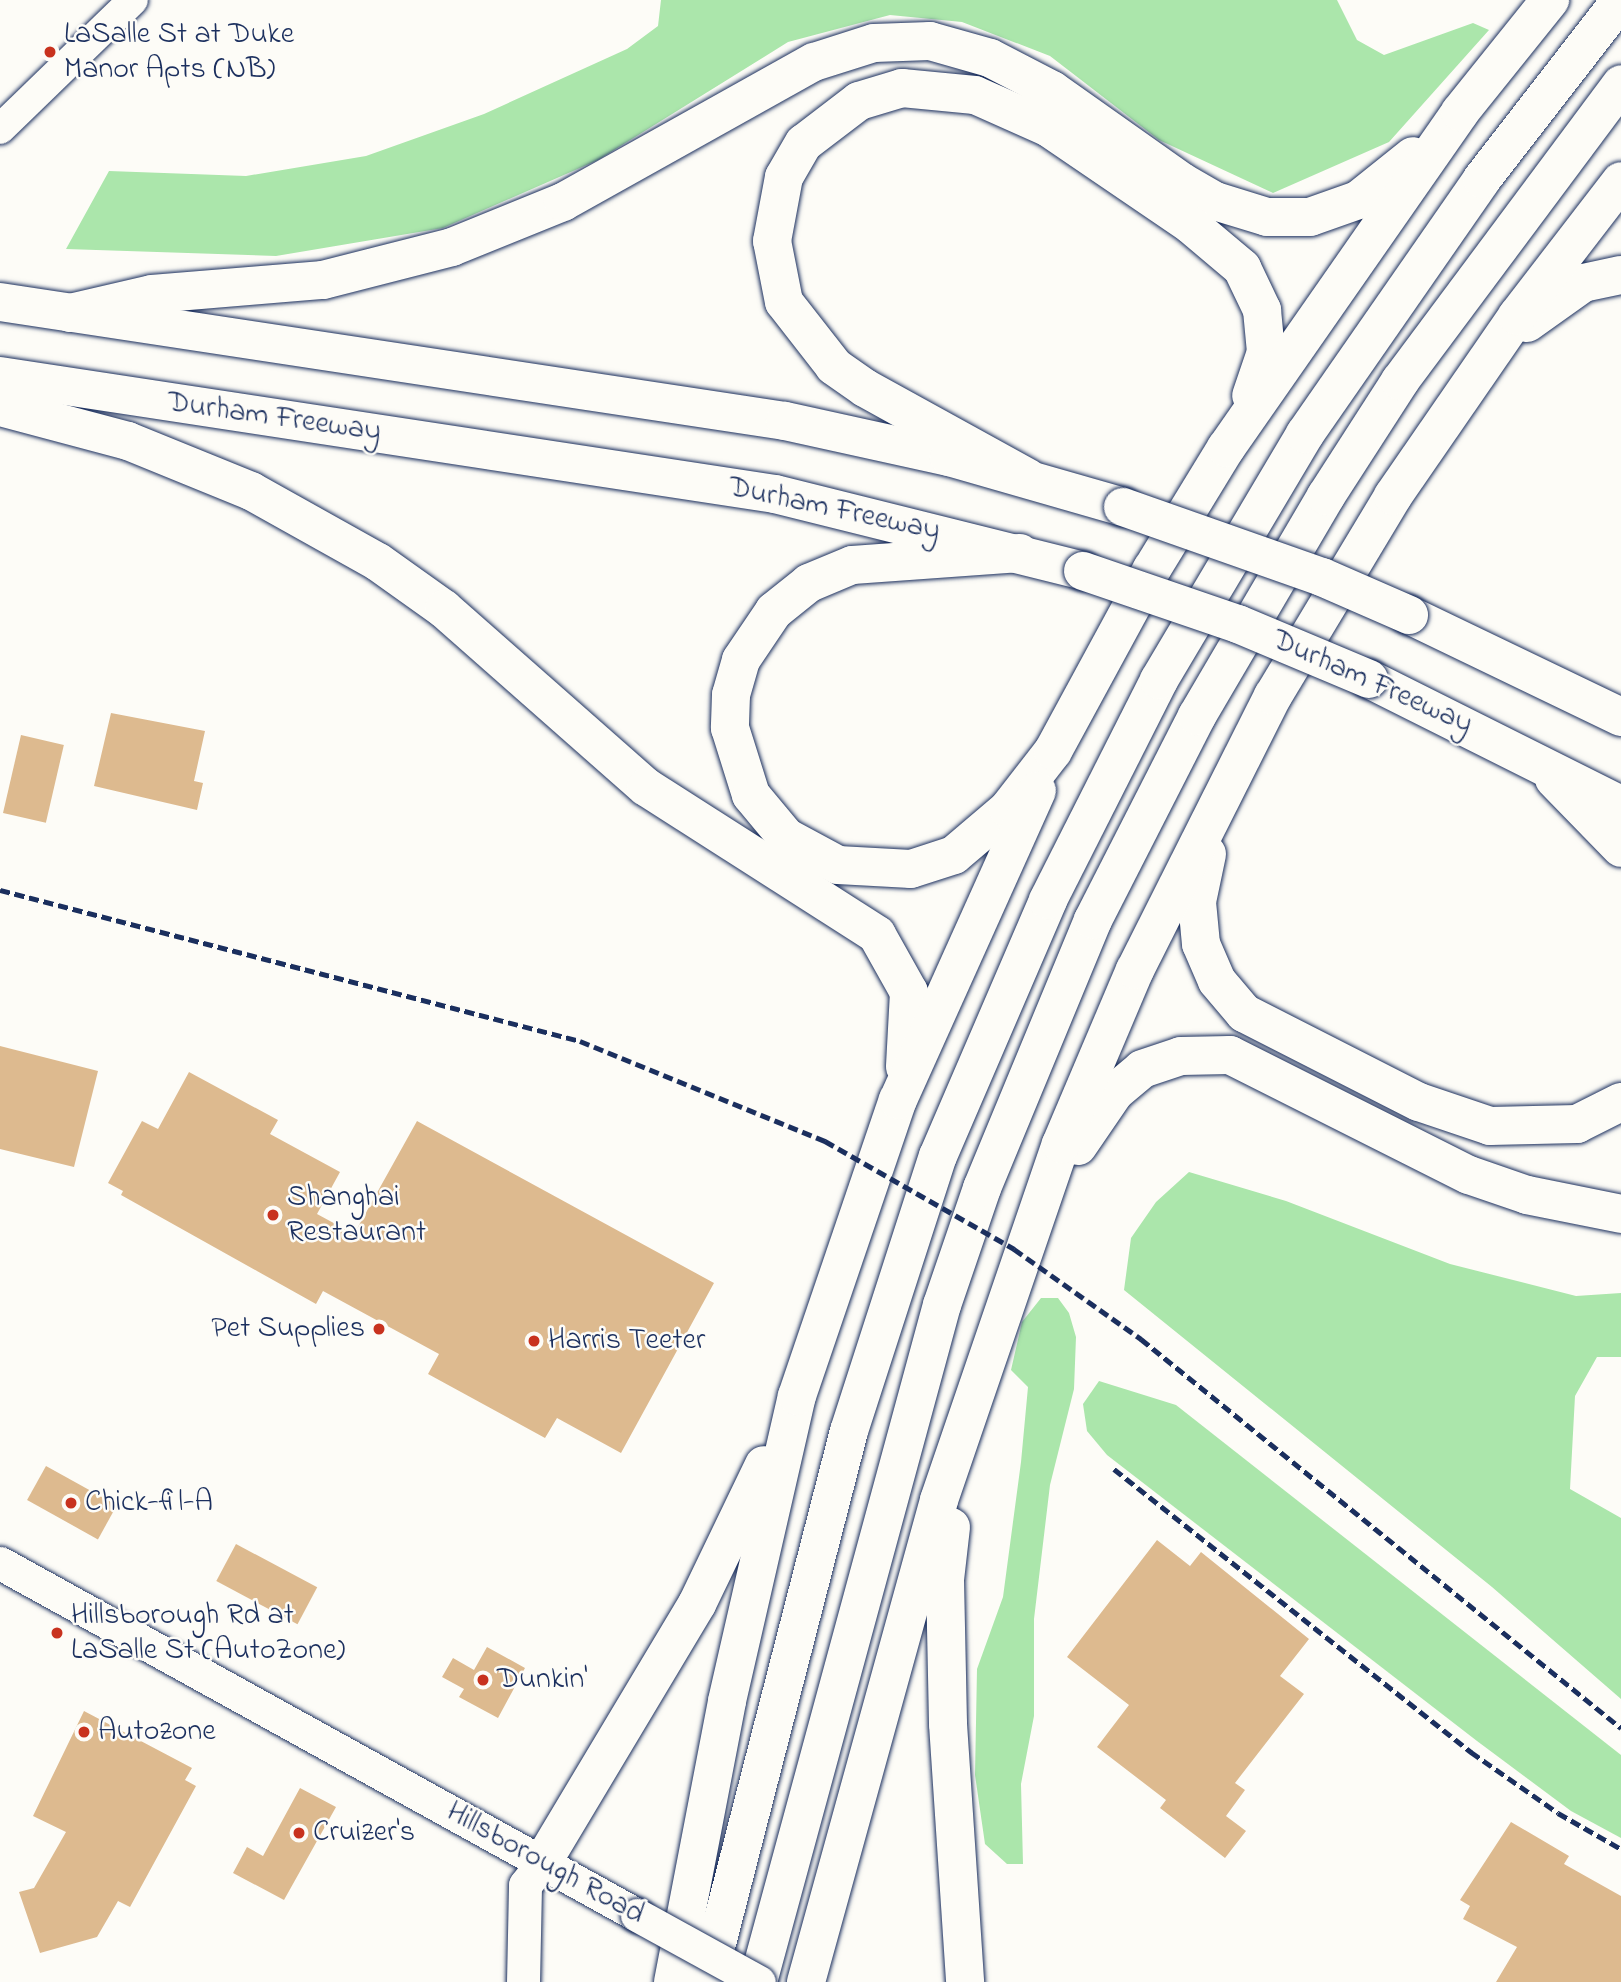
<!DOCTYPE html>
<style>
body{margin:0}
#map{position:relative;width:1621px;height:1982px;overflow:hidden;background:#fdfcf7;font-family:"Indie Flower",sans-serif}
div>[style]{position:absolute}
.green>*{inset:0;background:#abe6ab}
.building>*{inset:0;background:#ddba8f;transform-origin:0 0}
.roads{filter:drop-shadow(0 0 2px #1b2f5e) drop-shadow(0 0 2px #1b2f5e)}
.secondary>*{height:30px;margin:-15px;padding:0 15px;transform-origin:15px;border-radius:15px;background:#fdfcf7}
.primary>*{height:33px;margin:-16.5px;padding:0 16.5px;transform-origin:16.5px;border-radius:16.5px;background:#fdfcf7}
.highway>*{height:38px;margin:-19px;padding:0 19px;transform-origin:19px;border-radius:19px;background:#fdfcf7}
.rail>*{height:5px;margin-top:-2.5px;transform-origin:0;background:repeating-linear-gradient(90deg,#1b2f5e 0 10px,transparent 0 15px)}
.bridges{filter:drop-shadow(0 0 2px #1b2f5e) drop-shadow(0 0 2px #1b2f5e)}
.primary-bridge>*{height:33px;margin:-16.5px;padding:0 16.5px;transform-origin:16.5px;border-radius:16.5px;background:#fdfcf7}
.highway-bridge>*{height:38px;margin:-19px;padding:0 19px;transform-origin:19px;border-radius:19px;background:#fdfcf7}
.dots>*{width:19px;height:19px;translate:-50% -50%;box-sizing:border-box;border:4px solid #fdfcf7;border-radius:50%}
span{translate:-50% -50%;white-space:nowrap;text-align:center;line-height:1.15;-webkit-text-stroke:5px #fdfcf7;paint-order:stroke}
.poi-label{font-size:30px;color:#1b2f5e}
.left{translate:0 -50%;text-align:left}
.right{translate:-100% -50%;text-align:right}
.street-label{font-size:30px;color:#1b2f5e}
</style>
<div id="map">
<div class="green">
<div style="clip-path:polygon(661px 0,1337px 0,1357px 40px,1384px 55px,1473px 23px,1489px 30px,1389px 142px,1273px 193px,1159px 140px,1050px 56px,962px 22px,890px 15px,788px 42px,598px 160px,443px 228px,276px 256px,66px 249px,109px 171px,246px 176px,366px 156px,484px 114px,627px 49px,658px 26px)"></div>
<div style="clip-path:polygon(1189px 1172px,1286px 1201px,1450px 1264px,1576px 1296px,1621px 1293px,1621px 1357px,1597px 1357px,1575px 1396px,1570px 1489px,1621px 1518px,1621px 1699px,1492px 1587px,1124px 1290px,1131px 1238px,1156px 1202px)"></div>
<div style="clip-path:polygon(1041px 1298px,1058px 1298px,1069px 1313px,1076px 1337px,1074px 1389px,1050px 1485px,1034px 1619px,1034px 1716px,1021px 1784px,1023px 1864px,1007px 1864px,985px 1844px,975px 1775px,977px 1669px,1003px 1597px,1021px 1462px,1028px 1387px,1011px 1370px,1022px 1322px)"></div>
<div style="clip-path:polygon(1099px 1381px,1176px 1405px,1621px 1755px,1621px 1838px,1571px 1811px,1477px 1741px,1107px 1455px,1087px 1431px,1083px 1404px)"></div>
</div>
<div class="building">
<div style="clip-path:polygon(111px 713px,205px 731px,194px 781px,203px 783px,197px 810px,94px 786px)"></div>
<div style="left:21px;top:735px;width:44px;height:80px;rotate:13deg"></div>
<div style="clip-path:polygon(0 1046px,98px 1071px,74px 1167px,0 1149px)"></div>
<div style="clip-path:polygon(189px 1072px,278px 1120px,270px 1134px,340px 1172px,317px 1214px,354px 1234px,417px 1121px,714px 1283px,621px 1453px,557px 1418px,545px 1438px,428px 1374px,439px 1354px,323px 1291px,316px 1304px,121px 1195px,123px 1191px,108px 1183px,142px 1121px,158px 1129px)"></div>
<div style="left:46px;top:1466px;width:81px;height:39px;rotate:29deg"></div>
<div style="clip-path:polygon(1157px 1540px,1190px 1566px,1201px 1552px,1309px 1639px,1280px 1676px,1304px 1694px,1235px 1783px,1245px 1790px,1226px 1816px,1246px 1831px,1225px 1858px,1160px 1808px,1166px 1800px,1097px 1747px,1129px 1705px,1067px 1657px)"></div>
<div style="left:236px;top:1544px;width:92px;height:42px;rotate:28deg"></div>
<div style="clip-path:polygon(487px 1647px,525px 1668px,498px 1718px,459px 1697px,464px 1689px,442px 1677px,453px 1658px,474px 1670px)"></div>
<div style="clip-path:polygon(84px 1711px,192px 1768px,185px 1780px,196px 1786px,130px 1907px,118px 1901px,97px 1937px,40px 1953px,19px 1892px,34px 1888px,66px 1832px,33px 1816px)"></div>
<div style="clip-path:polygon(300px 1788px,336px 1807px,284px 1900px,233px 1873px,247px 1847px,263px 1856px)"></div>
<div style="clip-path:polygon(1511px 1822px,1569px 1856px,1564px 1864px,1621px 1896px,1621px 1982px,1496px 1982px,1517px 1947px,1463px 1919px,1470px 1906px,1460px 1900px)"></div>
</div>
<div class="roads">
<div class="secondary">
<div style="left:0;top:129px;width:185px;rotate:-44.1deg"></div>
</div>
<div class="primary">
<div style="left:0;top:1563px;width:728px;rotate:28.92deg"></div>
<div style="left:523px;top:1982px;width:97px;rotate:-88.8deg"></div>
<div style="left:525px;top:1885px;width:28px;rotate:-52deg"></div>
</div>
<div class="highway">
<div style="left:0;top:302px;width:794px;rotate:8.62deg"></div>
<div style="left:785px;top:421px;width:168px;rotate:12.4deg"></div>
<div style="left:949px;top:457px;width:181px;rotate:16deg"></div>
<div style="left:70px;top:313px;width:84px;rotate:-13deg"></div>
<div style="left:152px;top:294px;width:172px;rotate:-4.7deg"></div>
<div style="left:323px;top:280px;width:133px;rotate:-14.3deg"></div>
<div style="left:452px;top:247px;width:120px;rotate:-22.1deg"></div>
<div style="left:563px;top:202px;width:287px;rotate:-29.2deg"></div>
<div style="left:814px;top:62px;width:63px;rotate:-17.6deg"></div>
<div style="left:874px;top:43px;width:56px;rotate:-2deg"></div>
<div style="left:930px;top:41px;width:62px;rotate:15.8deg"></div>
<div style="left:990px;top:58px;width:70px;rotate:27.3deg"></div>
<div style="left:1052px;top:90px;width:159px;rotate:35.3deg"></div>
<div style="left:1182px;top:182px;width:38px;rotate:30deg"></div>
<div style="left:1215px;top:201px;width:54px;rotate:17.1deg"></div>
<div style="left:1267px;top:217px;width:43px"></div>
<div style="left:1310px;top:217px;width:51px;rotate:-19.5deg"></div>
<div style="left:1358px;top:200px;width:70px;rotate:-38.7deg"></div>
<div style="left:1527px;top:323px;width:69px;rotate:-35.5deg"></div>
<div style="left:1583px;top:283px;width:39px;rotate:-12deg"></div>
<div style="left:0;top:376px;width:784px;rotate:8.66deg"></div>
<div style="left:775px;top:494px;width:317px;rotate:14deg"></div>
<div style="left:0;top:407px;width:132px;rotate:14.9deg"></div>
<div style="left:128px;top:441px;width:133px;rotate:22.1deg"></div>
<div style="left:251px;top:491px;width:145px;rotate:29.2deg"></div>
<div style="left:378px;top:562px;width:81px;rotate:35.5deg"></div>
<div style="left:444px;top:609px;width:269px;rotate:41.4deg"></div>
<div style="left:646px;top:787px;width:274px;rotate:32.6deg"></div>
<div style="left:877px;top:935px;width:65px;rotate:60.7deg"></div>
<div style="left:909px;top:992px;width:75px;rotate:93.1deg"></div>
<div style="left:1028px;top:478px;width:186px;rotate:-151.1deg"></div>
<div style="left:865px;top:388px;width:38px;rotate:-145deg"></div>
<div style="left:834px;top:366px;width:81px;rotate:-128deg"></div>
<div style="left:784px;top:302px;width:62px;rotate:-101.1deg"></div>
<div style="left:772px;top:241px;width:65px;rotate:-79.4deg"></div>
<div style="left:784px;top:177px;width:39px;rotate:-60deg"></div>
<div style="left:804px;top:143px;width:69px;rotate:-37.4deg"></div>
<div style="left:859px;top:101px;width:45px;rotate:-16.8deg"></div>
<div style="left:902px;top:88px;width:73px;rotate:5.5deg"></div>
<div style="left:975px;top:95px;width:81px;rotate:24deg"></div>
<div style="left:1049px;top:128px;width:172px;rotate:34.3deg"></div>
<div style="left:1191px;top:225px;width:67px;rotate:40.1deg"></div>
<div style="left:1242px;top:268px;width:47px;rotate:64.5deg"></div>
<div style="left:1262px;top:310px;width:42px;rotate:84.6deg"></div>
<div style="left:1266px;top:352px;width:46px;rotate:108.8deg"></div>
<div style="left:1020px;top:553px;width:168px;rotate:175.9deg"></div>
<div style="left:852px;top:565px;width:47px;rotate:157.3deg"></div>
<div style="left:809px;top:583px;width:45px;rotate:141.3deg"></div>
<div style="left:774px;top:611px;width:59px;rotate:124deg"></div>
<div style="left:741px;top:660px;width:36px;rotate:106deg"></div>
<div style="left:731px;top:695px;width:33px;rotate:92deg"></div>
<div style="left:730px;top:728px;width:70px;rotate:72.6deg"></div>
<div style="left:751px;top:795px;width:55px;rotate:50.2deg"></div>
<div style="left:786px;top:837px;width:59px;rotate:28.3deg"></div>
<div style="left:838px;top:865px;width:73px;rotate:3.1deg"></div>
<div style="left:911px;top:869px;width:45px;rotate:-18deg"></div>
<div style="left:954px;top:855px;width:71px;rotate:-40.4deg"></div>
<div style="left:1008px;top:809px;width:73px;rotate:-52.2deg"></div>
<div style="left:1053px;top:751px;width:207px;rotate:-61.5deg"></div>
<div style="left:1152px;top:569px;width:142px;rotate:-58.6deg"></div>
<div style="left:1226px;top:448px;width:409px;rotate:-55.1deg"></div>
<div style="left:1460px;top:112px;width:144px;rotate:-51.2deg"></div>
<div style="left:1409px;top:615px;width:235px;rotate:25.7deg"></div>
<div style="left:1369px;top:679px;width:282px;rotate:26.6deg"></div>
<div style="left:1554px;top:779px;width:96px;rotate:45.8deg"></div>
<div style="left:1207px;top:854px;width:49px;rotate:101.8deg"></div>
<div style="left:1197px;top:902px;width:42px;rotate:84.6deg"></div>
<div style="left:1201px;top:944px;width:40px;rotate:66.6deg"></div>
<div style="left:1217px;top:981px;width:42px;rotate:49.8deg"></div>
<div style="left:1244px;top:1013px;width:196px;rotate:27deg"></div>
<div style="left:1419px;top:1102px;width:75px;rotate:18.7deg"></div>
<div style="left:1490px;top:1126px;width:87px;rotate:-1.3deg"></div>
<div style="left:1577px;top:1124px;width:49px;rotate:-26.6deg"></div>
<div style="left:1078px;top:1146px;width:65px;rotate:-55.6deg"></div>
<div style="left:1115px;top:1092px;width:35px;rotate:-40deg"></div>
<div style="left:1142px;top:1069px;width:41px;rotate:-18.4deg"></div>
<div style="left:1181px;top:1056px;width:49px;rotate:-1.2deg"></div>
<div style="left:1230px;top:1055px;width:267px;rotate:26.7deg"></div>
<div style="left:1469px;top:1175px;width:61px;rotate:19deg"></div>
<div style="left:1527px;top:1195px;width:96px;rotate:11.4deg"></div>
<div style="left:951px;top:1527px;width:53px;rotate:96.5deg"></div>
<div style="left:945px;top:1580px;width:144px;rotate:88.8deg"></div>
<div style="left:948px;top:1724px;width:259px;rotate:86.2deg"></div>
<div style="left:542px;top:1863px;width:302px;rotate:-59.1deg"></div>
<div style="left:697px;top:1604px;width:154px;rotate:-64.3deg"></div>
<div style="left:673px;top:1982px;width:286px;rotate:-79.1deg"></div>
<div style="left:727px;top:1701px;width:313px;rotate:-77.1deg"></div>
<div style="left:797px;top:1396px;width:313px;rotate:-71.2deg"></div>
<div style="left:898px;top:1100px;width:339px;rotate:-65.8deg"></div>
<div style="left:707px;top:1982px;width:569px;rotate:-75.55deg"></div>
<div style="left:849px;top:1431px;width:289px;rotate:-72.1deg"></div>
<div style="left:938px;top:1156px;width:279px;rotate:-66.7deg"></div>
<div style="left:1048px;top:900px;width:246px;rotate:-63.2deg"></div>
<div style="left:1159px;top:680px;width:286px;rotate:-59.3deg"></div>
<div style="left:1305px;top:434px;width:310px;rotate:-55.2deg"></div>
<div style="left:1482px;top:179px;width:227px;rotate:-52.2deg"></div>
<div style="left:758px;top:1982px;width:702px;rotate:-74.8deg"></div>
<div style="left:942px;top:1305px;width:124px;rotate:-71.1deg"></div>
<div style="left:982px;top:1188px;width:290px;rotate:-67.5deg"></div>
<div style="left:1093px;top:920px;width:229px;rotate:-63deg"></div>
<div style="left:1197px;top:716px;width:255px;rotate:-59.6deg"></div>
<div style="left:1326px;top:496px;width:137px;rotate:-57.2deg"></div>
<div style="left:1400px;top:381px;width:370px;rotate:-53.3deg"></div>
<div style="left:806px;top:1982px;width:500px;rotate:-74.57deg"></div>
<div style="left:939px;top:1500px;width:376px;rotate:-71.1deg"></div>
<div style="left:1061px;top:1144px;width:189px;rotate:-67deg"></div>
<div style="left:1135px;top:970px;width:307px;rotate:-63.3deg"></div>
<div style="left:1273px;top:696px;width:233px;rotate:-59deg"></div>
<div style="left:1393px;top:496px;width:219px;rotate:-55.4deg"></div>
<div style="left:1517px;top:316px;width:170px;rotate:-52.4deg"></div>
</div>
</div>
<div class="rail">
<div style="left:0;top:890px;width:599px;rotate:14.59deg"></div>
<div style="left:580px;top:1041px;width:265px;rotate:22.2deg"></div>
<div style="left:825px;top:1141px;width:218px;rotate:29.7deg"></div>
<div style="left:1014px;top:1249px;width:156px;rotate:35.3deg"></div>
<div style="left:1141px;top:1339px;width:618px;rotate:39.02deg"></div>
<div style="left:1114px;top:1469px;width:456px;rotate:38.4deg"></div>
<div style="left:1471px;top:1752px;width:106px;rotate:35deg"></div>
<div style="left:1558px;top:1813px;width:73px;rotate:29.7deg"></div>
</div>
<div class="bridges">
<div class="primary-bridge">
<div style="left:637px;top:1915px;width:139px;rotate:28.8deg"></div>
</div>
<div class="highway-bridge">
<div style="left:1123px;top:507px;width:211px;rotate:19.4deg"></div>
<div style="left:1322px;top:577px;width:95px;rotate:23.6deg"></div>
<div style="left:1083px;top:571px;width:164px;rotate:18.9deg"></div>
<div style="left:1238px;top:624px;width:142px;rotate:22.8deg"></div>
</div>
</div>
<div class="dots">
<div style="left:50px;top:52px;background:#c8321e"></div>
<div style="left:273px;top:1215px;background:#c8321e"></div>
<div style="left:379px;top:1329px;background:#c8321e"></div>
<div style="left:534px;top:1341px;background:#c8321e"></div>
<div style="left:71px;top:1503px;background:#c8321e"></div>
<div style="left:57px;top:1633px;background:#c8321e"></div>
<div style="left:483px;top:1680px;background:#c8321e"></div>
<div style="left:84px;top:1732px;background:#c8321e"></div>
<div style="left:299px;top:1833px;background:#c8321e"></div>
</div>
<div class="poi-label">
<span class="left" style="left:64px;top:52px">LaSalle St at Duke<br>Manor Apts (NB)</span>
<span class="left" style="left:287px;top:1215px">Shanghai<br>Restaurant</span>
<span class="right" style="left:365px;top:1329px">Pet Supplies</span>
<span class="left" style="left:548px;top:1341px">Harris Teeter</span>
<span class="left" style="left:85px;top:1503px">Chick-fil-A</span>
<span class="left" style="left:71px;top:1633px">Hillsborough Rd at<br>LaSalle St (AutoZone)</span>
<span class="left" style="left:497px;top:1680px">Dunkin'</span>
<span class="left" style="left:98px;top:1732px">Autozone</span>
<span class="left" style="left:313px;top:1833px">Cruizer's</span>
</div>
<div class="street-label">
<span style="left:274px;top:418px;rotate:8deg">Durham Freeway</span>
<span style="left:834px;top:510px;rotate:12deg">Durham Freeway</span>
<span style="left:1372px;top:683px;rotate:24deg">Durham Freeway</span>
<span style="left:545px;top:1864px;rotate:29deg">Hillsborough Road</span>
</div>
</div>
